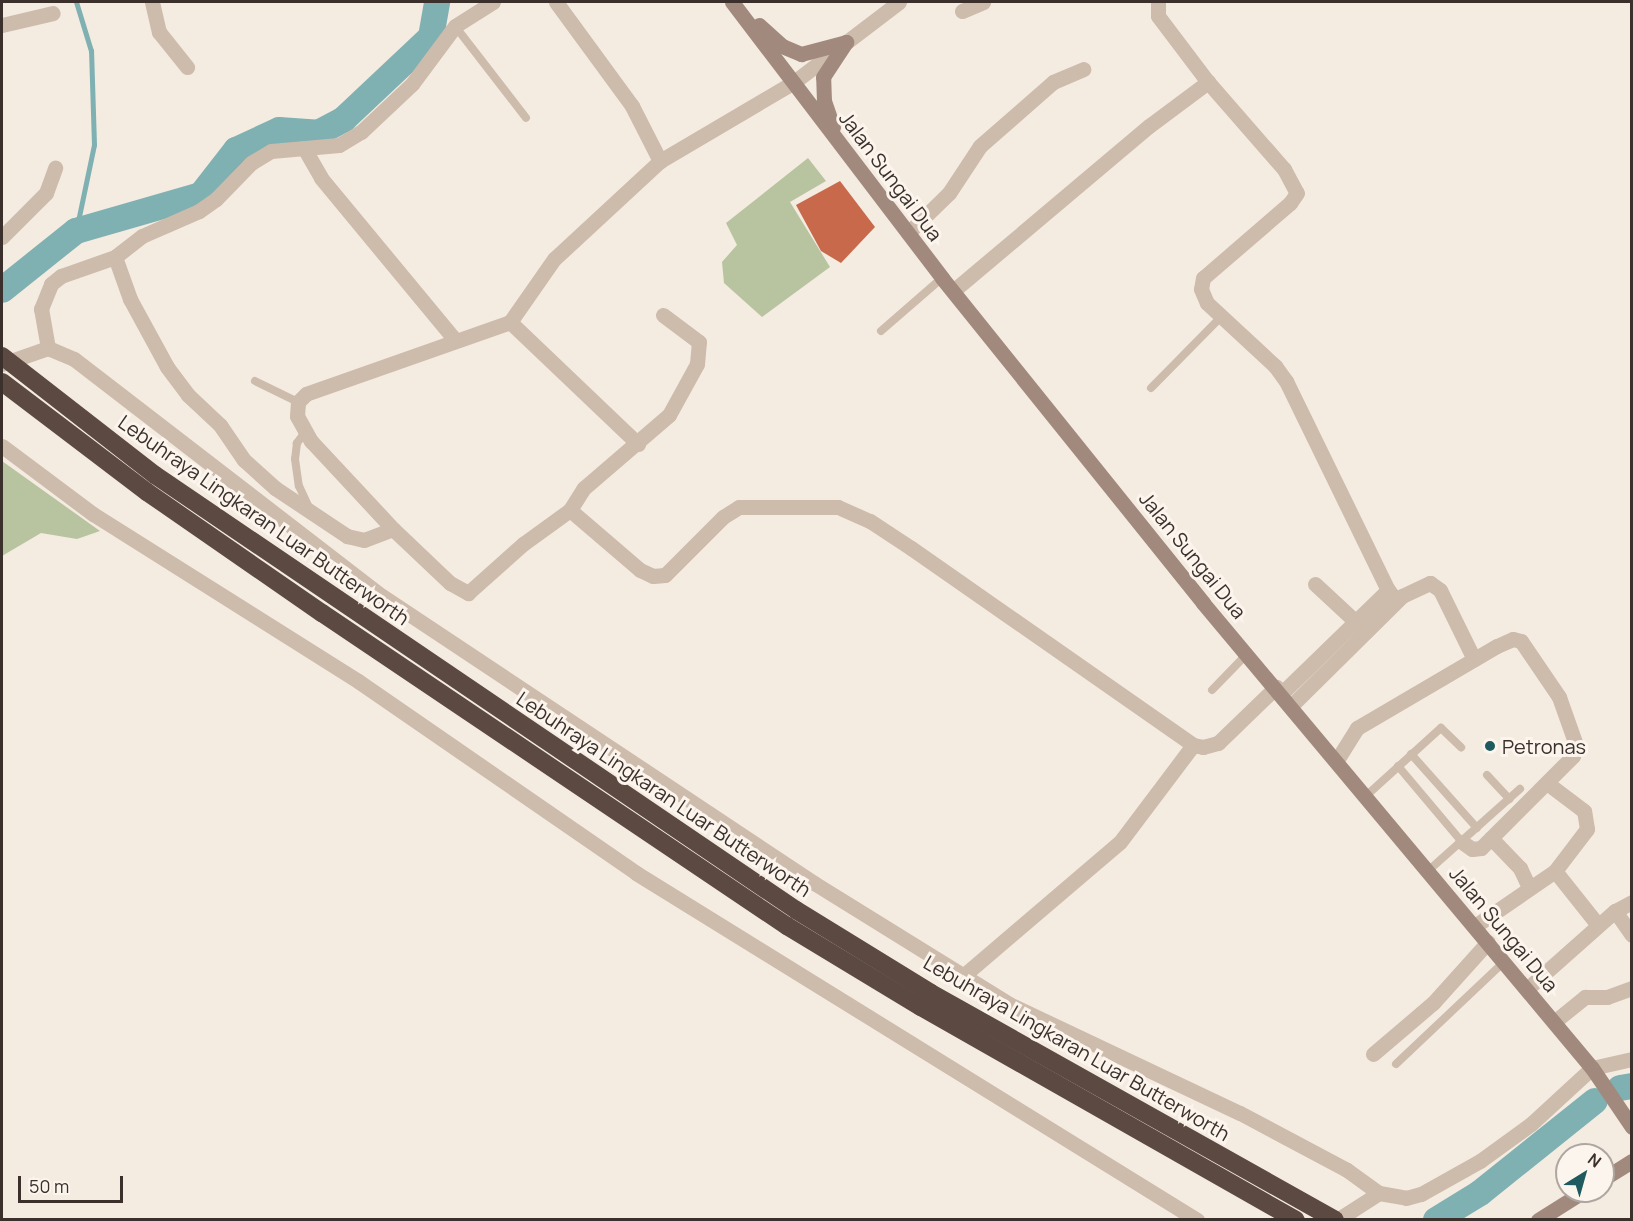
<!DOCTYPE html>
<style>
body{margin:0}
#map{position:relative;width:1633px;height:1221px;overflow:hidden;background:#f4ebe1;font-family:Manrope,sans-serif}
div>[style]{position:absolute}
.green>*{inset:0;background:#b8c4a0}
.stream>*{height:4.5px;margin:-2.25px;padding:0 2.25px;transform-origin:2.25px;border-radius:2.25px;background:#7fb0b2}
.river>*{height:26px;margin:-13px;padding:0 13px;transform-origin:13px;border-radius:13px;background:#7fb0b2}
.building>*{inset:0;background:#c8694b}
.service>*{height:8px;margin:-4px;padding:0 4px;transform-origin:4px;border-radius:4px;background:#cdbbac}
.minor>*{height:15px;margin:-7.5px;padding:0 7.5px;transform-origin:7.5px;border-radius:7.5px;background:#cdbbac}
.tertiary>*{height:15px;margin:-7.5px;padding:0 7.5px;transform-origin:7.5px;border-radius:7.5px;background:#cdbbac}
.secondary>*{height:15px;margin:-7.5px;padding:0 7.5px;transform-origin:7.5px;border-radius:7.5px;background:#a18a7d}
.motorway>*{height:18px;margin:-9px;padding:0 9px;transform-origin:9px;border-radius:9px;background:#5c4a42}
.motorway-bridge>*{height:18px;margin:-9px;padding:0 9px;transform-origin:9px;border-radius:9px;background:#5c4a42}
.dots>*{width:16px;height:16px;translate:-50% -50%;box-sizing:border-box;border:3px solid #fbf5ee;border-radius:50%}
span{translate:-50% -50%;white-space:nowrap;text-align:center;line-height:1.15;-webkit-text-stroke:6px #fbf5ee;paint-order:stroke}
.street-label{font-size:20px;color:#3b302b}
.poi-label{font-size:20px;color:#3b302b}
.left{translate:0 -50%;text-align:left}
.frame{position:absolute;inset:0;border:3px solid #3b302b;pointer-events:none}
.north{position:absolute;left:1555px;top:1143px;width:60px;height:60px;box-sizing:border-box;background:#fbf5ee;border:2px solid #aea6a0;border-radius:50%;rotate:37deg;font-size:16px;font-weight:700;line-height:24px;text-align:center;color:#3b302b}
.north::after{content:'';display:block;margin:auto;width:21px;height:27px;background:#1f5a5e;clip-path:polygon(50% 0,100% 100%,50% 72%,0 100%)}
.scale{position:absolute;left:18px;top:1176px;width:105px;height:27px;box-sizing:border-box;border:3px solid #3b302b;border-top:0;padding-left:8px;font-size:18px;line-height:21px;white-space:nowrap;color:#3b302b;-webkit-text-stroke:4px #fbf5ee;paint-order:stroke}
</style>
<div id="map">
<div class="green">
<div style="clip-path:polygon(808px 158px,826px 181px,790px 202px,830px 267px,762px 317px,724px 283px,722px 262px,737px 245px,726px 223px)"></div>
<div style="clip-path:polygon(2px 461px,100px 531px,77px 539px,41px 533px,2px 556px)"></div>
</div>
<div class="stream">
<div style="left:76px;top:231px;width:88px;rotate:-78.2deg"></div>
<div style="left:94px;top:145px;width:94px;rotate:-91.8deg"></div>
<div style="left:91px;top:51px;width:51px;rotate:-107deg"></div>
</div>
<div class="river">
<div style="left:2px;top:290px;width:95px;rotate:-38.6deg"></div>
<div style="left:76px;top:231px;width:130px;rotate:-16.1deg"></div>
<div style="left:201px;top:195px;width:57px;rotate:-52.1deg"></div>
<div style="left:236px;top:150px;width:47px;rotate:-24.9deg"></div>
<div style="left:279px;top:130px;width:39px;rotate:4deg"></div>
<div style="left:318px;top:133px;width:30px;rotate:-28deg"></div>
<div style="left:344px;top:119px;width:120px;rotate:-43.3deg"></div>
<div style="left:431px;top:37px;width:36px;rotate:-80deg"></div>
<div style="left:1620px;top:1088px;width:12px;rotate:-9deg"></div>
<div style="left:1436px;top:1220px;width:52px;rotate:-31.5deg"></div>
<div style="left:1480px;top:1193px;width:147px;rotate:-38.7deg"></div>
</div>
<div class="building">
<div style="clip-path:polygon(840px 181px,875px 227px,841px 263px,821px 251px,796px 205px)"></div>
</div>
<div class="service">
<div style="left:455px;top:26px;width:116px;rotate:52.3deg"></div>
<div style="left:881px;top:331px;width:81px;rotate:-41deg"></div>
<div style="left:255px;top:381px;width:48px;rotate:26deg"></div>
<div style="left:1151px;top:388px;width:100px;rotate:-45.4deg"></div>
<div style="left:305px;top:432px;width:14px;rotate:126deg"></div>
<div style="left:297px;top:443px;width:16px;rotate:97deg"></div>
<div style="left:295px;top:459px;width:27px;rotate:82deg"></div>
<div style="left:299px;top:486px;width:23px;rotate:65deg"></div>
<div style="left:1212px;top:690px;width:50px;rotate:-45.8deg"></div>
<div style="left:1411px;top:754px;width:99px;rotate:48.3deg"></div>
<div style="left:1398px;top:766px;width:99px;rotate:49.9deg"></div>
<div style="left:1487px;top:775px;width:33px;rotate:47deg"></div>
<div style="left:1367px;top:795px;width:100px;rotate:-42.2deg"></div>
<div style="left:1441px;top:728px;width:28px;rotate:44deg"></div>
<div style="left:1429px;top:870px;width:122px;rotate:-41.7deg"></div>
<div style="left:1396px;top:1064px;width:149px;rotate:-43.4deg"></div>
</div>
<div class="minor">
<div style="left:152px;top:2px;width:31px;rotate:77deg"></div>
<div style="left:159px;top:32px;width:45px;rotate:51.3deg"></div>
<div style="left:556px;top:2px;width:129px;rotate:53.8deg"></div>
<div style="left:632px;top:106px;width:62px;rotate:63deg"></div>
<div style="left:1158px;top:2px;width:14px;rotate:90deg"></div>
<div style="left:1158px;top:16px;width:83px;rotate:52.9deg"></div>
<div style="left:1208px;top:82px;width:116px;rotate:48.9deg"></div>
<div style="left:1284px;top:169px;width:27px;rotate:62deg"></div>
<div style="left:1297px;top:193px;width:12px;rotate:125deg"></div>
<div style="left:1290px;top:203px;width:115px;rotate:139.2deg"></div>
<div style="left:1203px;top:278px;width:11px;rotate:100deg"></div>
<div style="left:1201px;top:289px;width:15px;rotate:67deg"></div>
<div style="left:1207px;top:303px;width:93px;rotate:42.8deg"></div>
<div style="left:1275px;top:366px;width:19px;rotate:54deg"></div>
<div style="left:1286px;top:381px;width:233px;rotate:64deg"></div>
<div style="left:1388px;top:590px;width:14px;rotate:51deg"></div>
<div style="left:962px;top:11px;width:23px;rotate:-23deg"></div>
<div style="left:2px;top:25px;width:52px;rotate:-13.2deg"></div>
<div style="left:794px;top:82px;width:156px;rotate:149.5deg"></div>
<div style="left:660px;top:161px;width:144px;rotate:137.2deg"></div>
<div style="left:554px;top:259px;width:77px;rotate:124.9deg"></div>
<div style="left:510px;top:322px;width:216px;rotate:160.6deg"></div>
<div style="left:306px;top:394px;width:11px;rotate:135deg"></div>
<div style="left:298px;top:402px;width:14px;rotate:94deg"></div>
<div style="left:297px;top:416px;width:29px;rotate:61deg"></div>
<div style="left:311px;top:441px;width:120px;rotate:47deg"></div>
<div style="left:393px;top:529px;width:79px;rotate:43.5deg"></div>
<div style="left:450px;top:583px;width:21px;rotate:29deg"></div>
<div style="left:468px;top:593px;width:74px;rotate:-41.7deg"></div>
<div style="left:523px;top:544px;width:58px;rotate:-35.9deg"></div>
<div style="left:570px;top:510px;width:92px;rotate:40.6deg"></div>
<div style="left:640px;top:570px;width:14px;rotate:25deg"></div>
<div style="left:653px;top:576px;width:12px;rotate:-5deg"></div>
<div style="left:665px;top:575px;width:82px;rotate:-45deg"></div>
<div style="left:723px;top:517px;width:19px;rotate:-32deg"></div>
<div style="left:739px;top:507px;width:99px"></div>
<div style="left:838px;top:507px;width:35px;rotate:24deg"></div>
<div style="left:870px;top:521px;width:49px;rotate:33.4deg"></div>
<div style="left:911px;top:548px;width:344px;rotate:34.9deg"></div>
<div style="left:1193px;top:745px;width:10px;rotate:11deg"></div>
<div style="left:1203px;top:747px;width:16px;rotate:-15deg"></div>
<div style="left:1218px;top:743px;width:81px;rotate:-44deg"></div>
<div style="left:304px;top:148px;width:34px;rotate:60deg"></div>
<div style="left:321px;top:178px;width:210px;rotate:50.4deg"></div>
<div style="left:908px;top:233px;width:57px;rotate:-44.3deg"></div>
<div style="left:949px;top:193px;width:56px;rotate:-56.6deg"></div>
<div style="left:980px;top:146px;width:97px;rotate:-41.2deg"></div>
<div style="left:1053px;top:82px;width:33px;rotate:-23deg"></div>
<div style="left:2px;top:237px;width:62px;rotate:-45deg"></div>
<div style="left:46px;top:193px;width:27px;rotate:-70deg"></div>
<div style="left:115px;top:257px;width:45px;rotate:70.3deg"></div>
<div style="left:130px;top:299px;width:77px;rotate:61.4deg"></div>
<div style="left:167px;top:367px;width:35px;rotate:53deg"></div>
<div style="left:188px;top:395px;width:44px;rotate:43.2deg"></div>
<div style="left:220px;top:425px;width:42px;rotate:55.6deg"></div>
<div style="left:244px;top:460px;width:42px;rotate:42.1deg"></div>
<div style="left:275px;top:488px;width:87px;rotate:33.7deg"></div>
<div style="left:347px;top:536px;width:17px;rotate:13deg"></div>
<div style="left:364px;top:540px;width:31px;rotate:-21deg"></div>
<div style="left:953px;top:291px;width:256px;rotate:-40.1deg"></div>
<div style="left:1149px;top:126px;width:74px;rotate:-36.7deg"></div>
<div style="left:510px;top:322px;width:177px;rotate:43.6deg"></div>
<div style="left:48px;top:348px;width:40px;rotate:-100deg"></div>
<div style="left:41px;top:309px;width:27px;rotate:-68deg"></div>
<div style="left:51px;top:284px;width:13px;rotate:-39deg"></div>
<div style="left:61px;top:276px;width:57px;rotate:-19.4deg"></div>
<div style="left:115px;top:257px;width:34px;rotate:-38deg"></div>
<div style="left:142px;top:236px;width:62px;rotate:-23.7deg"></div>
<div style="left:199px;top:211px;width:21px;rotate:-35deg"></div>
<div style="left:216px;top:199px;width:50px;rotate:-45.8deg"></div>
<div style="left:251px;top:163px;width:23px;rotate:-31deg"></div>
<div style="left:271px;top:151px;width:68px;rotate:-5deg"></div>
<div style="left:339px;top:145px;width:26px;rotate:-31deg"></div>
<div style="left:361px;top:132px;width:70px;rotate:-43.3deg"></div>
<div style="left:412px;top:84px;width:72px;rotate:-53.4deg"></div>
<div style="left:455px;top:26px;width:45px;rotate:-32.3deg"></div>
<div style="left:2px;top:364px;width:49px;rotate:-19.2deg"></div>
<div style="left:48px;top:348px;width:28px;rotate:23deg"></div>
<div style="left:74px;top:359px;width:389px;rotate:37.6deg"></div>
<div style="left:382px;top:596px;width:519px;rotate:33.6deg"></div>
<div style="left:814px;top:883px;width:229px;rotate:31.8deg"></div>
<div style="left:1009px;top:1004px;width:255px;rotate:25.3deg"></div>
<div style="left:1240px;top:1113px;width:121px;rotate:28deg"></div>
<div style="left:1347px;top:1170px;width:39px;rotate:36deg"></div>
<div style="left:2px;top:446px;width:114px;rotate:36.8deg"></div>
<div style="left:93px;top:514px;width:313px;rotate:32.2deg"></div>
<div style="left:358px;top:681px;width:338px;rotate:34.6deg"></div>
<div style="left:636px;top:873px;width:660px;rotate:31.74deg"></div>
<div style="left:570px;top:510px;width:26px;rotate:-58deg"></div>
<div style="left:584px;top:488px;width:112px;rotate:-40.7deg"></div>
<div style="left:669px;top:415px;width:58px;rotate:-61.2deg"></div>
<div style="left:697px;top:364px;width:22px;rotate:-85deg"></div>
<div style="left:699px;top:342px;width:45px;rotate:-143.1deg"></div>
<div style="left:1315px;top:584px;width:54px;rotate:42.8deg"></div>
<div style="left:1282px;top:693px;width:148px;rotate:-44.2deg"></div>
<div style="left:1292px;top:705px;width:155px;rotate:-44.7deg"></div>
<div style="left:1402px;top:596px;width:31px;rotate:-25deg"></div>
<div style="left:1430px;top:583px;width:12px;rotate:35deg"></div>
<div style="left:1440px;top:590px;width:77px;rotate:63.8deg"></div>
<div style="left:1337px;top:760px;width:38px;rotate:-58deg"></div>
<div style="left:1357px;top:728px;width:162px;rotate:-30.4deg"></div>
<div style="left:1497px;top:646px;width:17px;rotate:-24deg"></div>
<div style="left:1513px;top:639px;width:8px;rotate:14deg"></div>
<div style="left:1521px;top:641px;width:68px;rotate:55.8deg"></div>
<div style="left:1559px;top:697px;width:51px;rotate:70.5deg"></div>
<div style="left:1576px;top:745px;width:11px;rotate:105deg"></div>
<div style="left:1573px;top:756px;width:130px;rotate:135deg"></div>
<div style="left:1481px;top:848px;width:9px;rotate:174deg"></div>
<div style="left:1472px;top:849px;width:12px;rotate:-145deg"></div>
<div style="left:1491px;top:838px;width:42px;rotate:46deg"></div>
<div style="left:1520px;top:868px;width:19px;rotate:65deg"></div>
<div style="left:1555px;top:871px;width:69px;rotate:51.5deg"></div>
<div style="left:1615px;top:911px;width:29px;rotate:55deg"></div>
<div style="left:1475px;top:926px;width:97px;rotate:-34.5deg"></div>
<div style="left:1555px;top:871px;width:53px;rotate:-52.7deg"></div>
<div style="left:1587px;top:829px;width:18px;rotate:-99deg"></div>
<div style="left:1584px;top:811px;width:46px;rotate:-142.9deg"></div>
<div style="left:963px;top:976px;width:206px;rotate:-40.5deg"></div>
<div style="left:1120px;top:842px;width:121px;rotate:-53deg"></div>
<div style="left:1527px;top:989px;width:118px;rotate:-41.6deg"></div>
<div style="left:1615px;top:911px;width:19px;rotate:-28deg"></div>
<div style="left:1554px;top:1022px;width:40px;rotate:-39deg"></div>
<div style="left:1585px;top:997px;width:22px"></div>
<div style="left:1607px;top:997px;width:27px;rotate:-20deg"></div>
<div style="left:1373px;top:1054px;width:79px;rotate:-40.4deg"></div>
<div style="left:1433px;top:1003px;width:82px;rotate:-48deg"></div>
<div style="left:1337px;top:1220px;width:50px;rotate:-32.7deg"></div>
<div style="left:1379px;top:1193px;width:27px;rotate:10deg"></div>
<div style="left:1406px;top:1198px;width:16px;rotate:-15deg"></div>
<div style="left:1421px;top:1194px;width:68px;rotate:-29.2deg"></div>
<div style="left:1480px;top:1161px;width:63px;rotate:-36deg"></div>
<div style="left:1531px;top:1124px;width:83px;rotate:-42.6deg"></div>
<div style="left:1592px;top:1068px;width:41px;rotate:-12.7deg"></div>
</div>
<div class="tertiary">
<div style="left:794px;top:82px;width:132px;rotate:-37.3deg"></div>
</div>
<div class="secondary">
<div style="left:732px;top:2px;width:347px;rotate:52.7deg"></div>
<div style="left:942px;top:278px;width:417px;rotate:51.2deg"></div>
<div style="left:1203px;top:603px;width:606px;rotate:50.09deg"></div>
<div style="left:1592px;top:1068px;width:71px;rotate:55.9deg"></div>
<div style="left:759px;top:25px;width:31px;rotate:42deg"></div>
<div style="left:782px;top:46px;width:21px;rotate:23deg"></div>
<div style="left:801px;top:54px;width:47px;rotate:-14.9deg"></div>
<div style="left:833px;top:127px;width:28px;rotate:-109deg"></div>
<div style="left:824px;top:101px;width:24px;rotate:-92deg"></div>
<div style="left:823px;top:77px;width:42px;rotate:-56.7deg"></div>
<div style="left:1603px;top:1179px;width:34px;rotate:-32deg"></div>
<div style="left:1538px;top:1220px;width:54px;rotate:-32.2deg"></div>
</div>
<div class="motorway">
<div style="left:2px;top:382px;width:182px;rotate:37.2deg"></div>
<div style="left:147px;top:492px;width:213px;rotate:34.7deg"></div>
<div style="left:322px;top:613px;width:561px;rotate:33.95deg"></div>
<div style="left:787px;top:926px;width:157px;rotate:31.2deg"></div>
<div style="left:921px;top:1007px;width:431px;rotate:29.6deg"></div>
<div style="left:155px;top:475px;width:775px;rotate:34.16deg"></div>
<div style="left:796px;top:910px;width:158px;rotate:31.6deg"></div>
<div style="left:931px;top:993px;width:463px;rotate:29.3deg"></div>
</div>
<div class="motorway-bridge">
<div style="left:2px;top:356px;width:194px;rotate:37.9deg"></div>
</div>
<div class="dots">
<div style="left:1490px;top:746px;background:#1f5a5e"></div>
</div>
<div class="street-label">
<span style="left:891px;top:176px;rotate:53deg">Jalan Sungai Dua</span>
<span style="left:264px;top:520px;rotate:35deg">Lebuhraya Lingkaran Luar Butterworth</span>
<span style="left:1193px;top:555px;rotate:51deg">Jalan Sungai Dua</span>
<span style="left:664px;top:794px;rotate:34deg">Lebuhraya Lingkaran Luar Butterworth</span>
<span style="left:1504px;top:929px;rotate:50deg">Jalan Sungai Dua</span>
<span style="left:1077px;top:1048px;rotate:30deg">Lebuhraya Lingkaran Luar Butterworth</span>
</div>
<div class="poi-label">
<span class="left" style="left:1502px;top:746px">Petronas</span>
</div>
<div class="frame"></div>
<div class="north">N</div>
<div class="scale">50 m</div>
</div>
